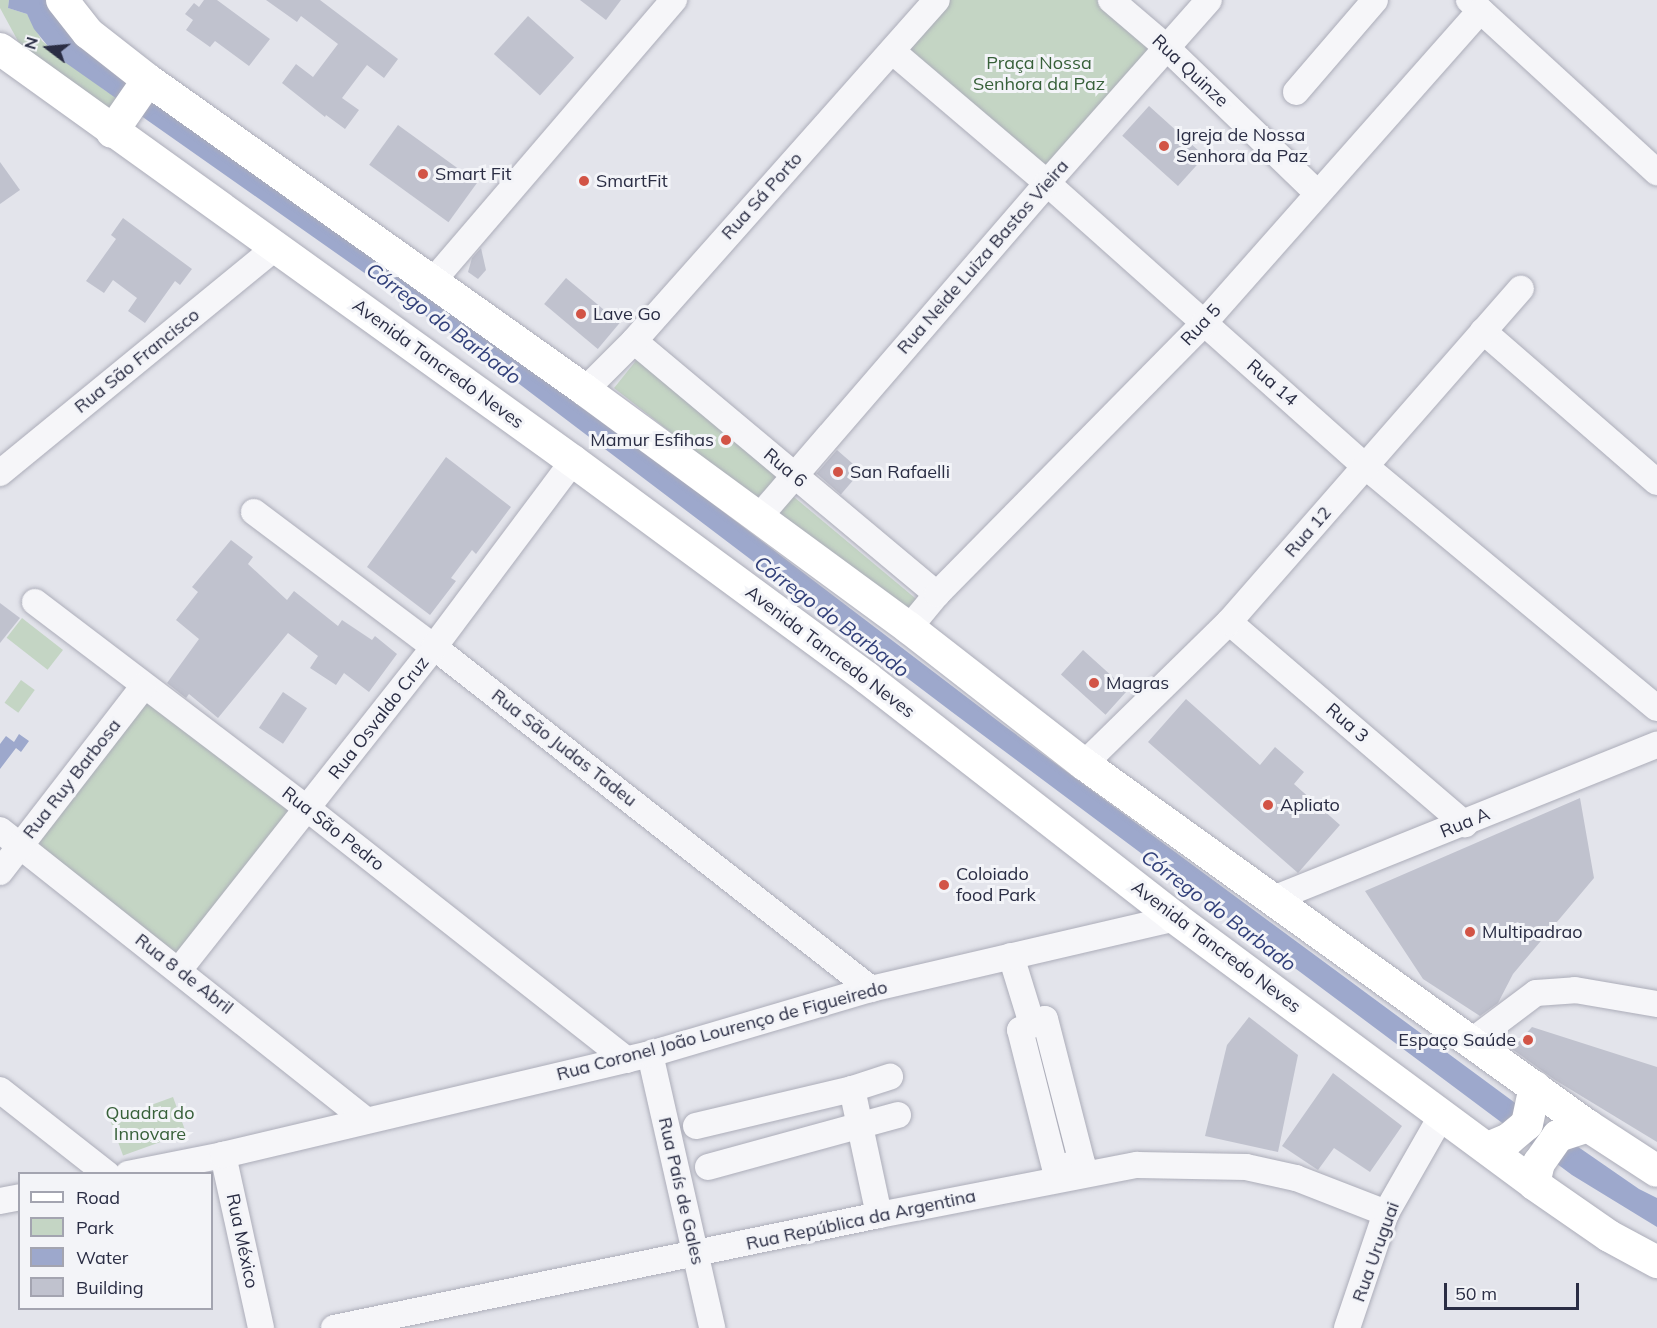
<!DOCTYPE html>
<meta charset="utf-8">
<style>
body{margin:0}
#map{position:relative;width:1657px;height:1328px;overflow:hidden;background:#e3e4eb;font-family:Mulish,sans-serif}
div>[style]{position:absolute}
.green>*{inset:0;background:#c4d5c4;transform-origin:0 0}
.water>*{inset:0;background:#9da8cc}
.building>*{inset:0;background:#c0c2ce;transform-origin:0 0}
.roads{filter:drop-shadow(0 0 2px #acadb9) drop-shadow(0 0 2px #acadb9)}
.minor>*{height:26px;margin:-13px;padding:0 13px;transform-origin:13px;border-radius:13px;background:#f6f6f9}
.major>*{height:32px;margin:-16px;padding:0 16px;transform-origin:16px;border-radius:16px;background:#fff}
.dots>*{width:16px;height:16px;translate:-50% -50%;box-sizing:border-box;border:3px solid #f3f4f8;border-radius:50%}
span{translate:-50% -50%;white-space:nowrap;text-align:center;line-height:1.15;-webkit-text-stroke:6px #f3f4f8;paint-order:stroke}
.park-label{font-size:18px;color:#376039}
.street-label{font-size:18px;color:#2a2d44}
.poi-label{font-size:18px;color:#2a2d44}
.left{translate:0 -50%;text-align:left}
.right{translate:-100% -50%;text-align:right}
.water-label{font-size:20px;color:#32407a;font-style:italic}
.legend{position:absolute;left:18px;top:1172px;width:195px;height:138px;box-sizing:border-box;background:#f3f4f8;border:2px solid #a3a4b0;margin:0;padding:8px 10px;list-style:none;font-size:18px;color:#2a2d44}
.legend li{display:flex;align-items:center;gap:12px;height:30px}
.legend b{width:30px;border:2px solid #a3a4b0}
.north{position:absolute;left:18px;top:18px;width:60px;height:60px;-webkit-text-stroke:4px #f3f4f8;paint-order:stroke;rotate:286deg;font-size:16px;font-weight:700;line-height:24px;text-align:center;color:#2a2d44}
.north::after{content:'';display:block;margin:auto;width:21px;height:27px;background:#2a2d44;clip-path:polygon(50% 0,100% 100%,50% 72%,0 100%)}
.scale{position:absolute;left:1444px;top:1283px;width:135px;height:27px;box-sizing:border-box;border:3px solid #2a2d44;border-top:0;padding-left:8px;font-size:18px;line-height:21px;white-space:nowrap;color:#2a2d44;-webkit-text-stroke:4px #f3f4f8;paint-order:stroke}
</style>
<div id="map">
<div class="green">
<div style="clip-path:polygon(0 0,9px 0,8px 8px,27px 14px,42px 41px,107px 92px,74px 37px,55px 17px,46px 0,58px 0,135px 73px,108px 110px,59px 79px,19px 43px,0 8px)"></div>
<div style="clip-path:polygon(945px 0,1098px 0,1156px 51px,1045px 178px,901px 51px)"></div>
<div style="clip-path:polygon(639px 357px,777px 478px,756px 499px,614px 388px)"></div>
<div style="clip-path:polygon(788px 492px,921px 603px,907px 617px,766px 516px)"></div>
<div style="left:22px;top:618px;width:52px;height:25px;rotate:38deg"></div>
<div style="left:21px;top:680px;width:17px;height:28px;rotate:36deg"></div>
<div style="left:151px;top:695px;width:184px;height:189px;rotate:38deg"></div>
<div style="left:173px;top:1097px;width:38px;height:67px;rotate:70deg"></div>
</div>
<div class="water">
<div style="clip-path:polygon(9px 0,46px 0,55px 17px,74px 38px,600px 418px,1006px 727px,1522px 1108px,1639px 1189px,1657px 1198px,1657px 1227px,1572px 1175px,952px 712px,481px 355px,56px 56px,34px 29px,27px 14px,8px 8px)"></div>
<div style="clip-path:polygon(19px 734px,29px 741px,21px 752px,16px 748px,0 769px,0 744px,6px 736px,14px 742px)"></div>
</div>
<div class="building">
<div style="clip-path:polygon(204px 0,217px 0,270px 39px,249px 66px,215px 41px,210px 47px,186px 30px,193px 20px,185px 14px,194px 3px,199px 7px)"></div>
<div style="clip-path:polygon(266px 0,320px 0,398px 59px,384px 78px,367px 65px,342px 98px,359px 110px,345px 129px,326px 115px,325px 117px,282px 83px,296px 64px,313px 77px,338px 44px,301px 16px,297px 22px)"></div>
<div style="clip-path:polygon(580px 0,621px 0,606px 20px)"></div>
<div style="left:528px;top:16px;width:62px;height:51px;rotate:42deg"></div>
<div style="left:1149px;top:106px;width:75px;height:40px;rotate:42deg"></div>
<div style="left:398px;top:125px;width:98px;height:49px;rotate:36deg"></div>
<div style="clip-path:polygon(0 162px,20px 190px,0 204px)"></div>
<div style="clip-path:polygon(123px 218px,192px 269px,180px 285px,175px 281px,145px 323px,128px 311px,137px 298px,113px 280px,104px 293px,86px 281px,116px 239px,111px 235px)"></div>
<div style="clip-path:polygon(481px 248px,486px 270px,478px 279px,468px 272px,472px 258px)"></div>
<div style="left:566px;top:278px;width:70px;height:34px;rotate:40deg"></div>
<div style="left:837px;top:450px;width:32px;height:31px;rotate:41deg"></div>
<div style="clip-path:polygon(446px 457px,511px 507px,476px 554px,472px 550px,451px 578px,456px 581px,430px 615px,367px 567px)"></div>
<div style="clip-path:polygon(231px 540px,253px 557px,248px 564px,287px 600px,294px 591px,338px 626px,342px 620px,372px 640px,375px 636px,397px 654px,369px 692px,344px 673px,336px 685px,310px 668px,318px 656px,288px 633px,218px 718px,189px 694px,186px 698px,167px 683px,199px 639px,176px 620px,198px 592px,192px 587px)"></div>
<div style="clip-path:polygon(0 603px,20px 618px,0 643px)"></div>
<div style="left:1083px;top:650px;width:60px;height:33px;rotate:42deg"></div>
<div style="left:283px;top:692px;width:29px;height:43px;rotate:34deg"></div>
<div style="clip-path:polygon(1186px 699px,1260px 765px,1275px 747px,1304px 772px,1294px 784px,1340px 825px,1298px 873px,1148px 742px)"></div>
<div style="clip-path:polygon(1580px 798px,1594px 878px,1513px 974px,1498px 1003px,1480px 1016px,1423px 979px,1365px 891px)"></div>
<div style="clip-path:polygon(1249px 1017px,1298px 1055px,1278px 1152px,1205px 1136px,1227px 1045px)"></div>
<div style="clip-path:polygon(1532px 1027px,1657px 1067px,1657px 1142px,1555px 1080px,1512px 1049px)"></div>
<div style="clip-path:polygon(1333px 1073px,1402px 1126px,1370px 1172px,1334px 1148px,1318px 1170px,1282px 1146px)"></div>
</div>
<div class="roads">
<div class="minor">
<div style="left:1111px;top:0;width:72px;rotate:40.5deg"></div>
<div style="left:1166px;top:47px;width:211px;rotate:44deg"></div>
<div style="left:1469px;top:0;width:255px;rotate:42.5deg"></div>
<div style="left:892px;top:51px;width:204px;rotate:40.4deg"></div>
<div style="left:1047px;top:183px;width:426px;rotate:41.7deg"></div>
<div style="left:1365px;top:466px;width:379px;rotate:39.7deg"></div>
<div style="left:1296px;top:92px;width:121px;rotate:-49.3deg"></div>
<div style="left:432px;top:282px;width:372px;rotate:-49.4deg"></div>
<div style="left:1483px;top:331px;width:230px;rotate:41deg"></div>
<div style="left:634px;top:341px;width:395px;rotate:39.9deg"></div>
<div style="left:585px;top:390px;width:69px;rotate:-45deg"></div>
<div style="left:634px;top:341px;width:456px;rotate:-48.4deg"></div>
<div style="left:0;top:473px;width:354px;rotate:-39.3deg"></div>
<div style="left:254px;top:512px;width:225px;rotate:36.9deg"></div>
<div style="left:434px;top:647px;width:555px;rotate:38.05deg"></div>
<div style="left:759px;top:517px;width:441px;rotate:-49.2deg"></div>
<div style="left:1047px;top:183px;width:244px;rotate:-48.5deg"></div>
<div style="left:35px;top:602px;width:343px;rotate:37.2deg"></div>
<div style="left:308px;top:809px;width:406px;rotate:38.2deg"></div>
<div style="left:1229px;top:622px;width:311px;rotate:40.6deg"></div>
<div style="left:909px;top:628px;width:44px;rotate:-50.5deg"></div>
<div style="left:937px;top:594px;width:380px;rotate:-45.4deg"></div>
<div style="left:1204px;top:323px;width:417px;rotate:-48.5deg"></div>
<div style="left:1084px;top:764px;width:203px;rotate:-44.4deg"></div>
<div style="left:1229px;top:622px;width:443px;rotate:-48.8deg"></div>
<div style="left:0;top:830px;width:467px;rotate:38.4deg"></div>
<div style="left:0;top:872px;width:235px;rotate:-52.3deg"></div>
<div style="left:1273px;top:899px;width:414px;rotate:-21.9deg"></div>
<div style="left:1011px;top:956px;width:71px;rotate:72.8deg"></div>
<div style="left:179px;top:970px;width:412px;rotate:-51.7deg"></div>
<div style="left:434px;top:647px;width:232px;rotate:-53.2deg"></div>
<div style="left:1045px;top:1019px;width:149px;rotate:75.6deg"></div>
<div style="left:1082px;top:1163px;width:27px;rotate:170deg"></div>
<div style="left:1055px;top:1168px;width:142px;rotate:-104.2deg"></div>
<div style="left:1020px;top:1030px;width:27px;rotate:-24deg"></div>
<div style="left:1472px;top:1041px;width:80px;rotate:-36.9deg"></div>
<div style="left:1536px;top:993px;width:39px;rotate:-4deg"></div>
<div style="left:1575px;top:990px;width:83px;rotate:9.7deg"></div>
<div style="left:650px;top:1054px;width:281px;rotate:77.2deg"></div>
<div style="left:852px;top:1089px;width:129px;rotate:77.9deg"></div>
<div style="left:0;top:1090px;width:136px;rotate:38.1deg"></div>
<div style="left:696px;top:1126px;width:160px;rotate:-13.3deg"></div>
<div style="left:852px;top:1089px;width:40px;rotate:-18deg"></div>
<div style="left:223px;top:1155px;width:177px;rotate:77.6deg"></div>
<div style="left:708px;top:1167px;width:197px;rotate:-15.3deg"></div>
<div style="left:128px;top:1174px;width:97px;rotate:-11.3deg"></div>
<div style="left:223px;top:1155px;width:439px;rotate:-13.3deg"></div>
<div style="left:650px;top:1054px;width:230px;rotate:-16.4deg"></div>
<div style="left:871px;top:989px;width:312px;rotate:-13.1deg"></div>
<div style="left:0;top:1201px;width:20px;rotate:-11deg"></div>
<div style="left:334px;top:1328px;width:557px;rotate:-11.71deg"></div>
<div style="left:879px;top:1215px;width:263px;rotate:-11deg"></div>
<div style="left:1137px;top:1165px;width:109px;rotate:1.1deg"></div>
<div style="left:1246px;top:1167px;width:51px;rotate:12.4deg"></div>
<div style="left:1296px;top:1178px;width:97px;rotate:21.3deg"></div>
<div style="left:1347px;top:1328px;width:121px;rotate:-71.3deg"></div>
<div style="left:1386px;top:1213px;width:113px;rotate:-60.3deg"></div>
</div>
<div class="major">
<div style="left:62px;top:0;width:42px;rotate:51.8deg"></div>
<div style="left:88px;top:33px;width:76px;rotate:38.1deg"></div>
<div style="left:148px;top:80px;width:536px;rotate:35.35deg"></div>
<div style="left:585px;top:390px;width:402px;rotate:36.3deg"></div>
<div style="left:909px;top:628px;width:222px;rotate:37.9deg"></div>
<div style="left:1084px;top:764px;width:621px;rotate:35.69deg"></div>
<div style="left:1588px;top:1126px;width:82px;rotate:33.1deg"></div>
<div style="left:0;top:49px;width:706px;rotate:35.72deg"></div>
<div style="left:573px;top:461px;width:365px;rotate:36.4deg"></div>
<div style="left:867px;top:678px;width:390px;rotate:37.9deg"></div>
<div style="left:1175px;top:918px;width:447px;rotate:36.5deg"></div>
<div style="left:1534px;top:1184px;width:91px;rotate:34.7deg"></div>
<div style="left:1609px;top:1236px;width:55px;rotate:28.4deg"></div>
<div style="left:112px;top:132px;width:63px;rotate:-55.3deg"></div>
<div style="left:1488px;top:1148px;width:23px;rotate:-23deg"></div>
<div style="left:1509px;top:1139px;width:23px;rotate:-40deg"></div>
<div style="left:1527px;top:1124px;width:38px;rotate:-78deg"></div>
<div style="left:1534px;top:1184px;width:22px;rotate:-77deg"></div>
<div style="left:1539px;top:1163px;width:33px;rotate:-55deg"></div>
<div style="left:1558px;top:1136px;width:32px;rotate:-18deg"></div>
</div>
</div>
<div class="dots">
<div style="left:1164px;top:146px;background:#d25446"></div>
<div style="left:423px;top:174px;background:#d25446"></div>
<div style="left:584px;top:181px;background:#d25446"></div>
<div style="left:581px;top:314px;background:#d25446"></div>
<div style="left:726px;top:440px;background:#d25446"></div>
<div style="left:838px;top:472px;background:#d25446"></div>
<div style="left:1094px;top:683px;background:#d25446"></div>
<div style="left:1268px;top:805px;background:#d25446"></div>
<div style="left:944px;top:885px;background:#d25446"></div>
<div style="left:1470px;top:932px;background:#d25446"></div>
<div style="left:1528px;top:1040px;background:#d25446"></div>
</div>
<div class="park-label">
<span style="left:1039px;top:74px">Praça Nossa<br>Senhora da Paz</span>
<span style="left:150px;top:1124px">Quadra do<br>Innovare</span>
</div>
<div class="street-label">
<span style="left:1190px;top:71px;rotate:43deg">Rua Quinze</span>
<span style="left:762px;top:196px;rotate:-48deg">Rua Sá Porto</span>
<span style="left:983px;top:257px;rotate:-49deg">Rua Neide Luiza Bastos Vieira</span>
<span style="left:1201px;top:325px;rotate:-47deg">Rua 5</span>
<span style="left:137px;top:361px;rotate:-39deg">Rua São Francisco</span>
<span style="left:438px;top:364px;rotate:36deg">Avenida Tancredo Neves</span>
<span style="left:1272px;top:383px;rotate:41deg">Rua 14</span>
<span style="left:785px;top:468px;rotate:40deg">Rua 6</span>
<span style="left:1308px;top:532px;rotate:-49deg">Rua 12</span>
<span style="left:830px;top:652px;rotate:37deg">Avenida Tancredo Neves</span>
<span style="left:379px;top:718px;rotate:-52deg">Rua Osvaldo Cruz</span>
<span style="left:1347px;top:723px;rotate:41deg">Rua 3</span>
<span style="left:564px;top:748px;rotate:38deg">Rua São Judas Tadeu</span>
<span style="left:72px;top:779px;rotate:-52deg">Rua Ruy Barbosa</span>
<span style="left:1465px;top:823px;rotate:-22deg">Rua A</span>
<span style="left:333px;top:829px;rotate:38deg">Rua São Pedro</span>
<span style="left:1216px;top:947px;rotate:37deg">Avenida Tancredo Neves</span>
<span style="left:184px;top:974px;rotate:38deg">Rua 8 de Abril</span>
<span style="left:722px;top:1031px;rotate:-15deg">Rua Coronel João Lourenço de Figueiredo</span>
<span style="left:681px;top:1191px;rotate:77deg">Rua País de Gales</span>
<span style="left:861px;top:1220px;rotate:-12deg">Rua República da Argentina</span>
<span style="left:242px;top:1241px;rotate:78deg">Rua México</span>
<span style="left:1376px;top:1252px;rotate:-70deg">Rua Uruguai</span>
</div>
<div class="poi-label">
<span class="left" style="left:1176px;top:146px">Igreja de Nossa<br>Senhora da Paz</span>
<span class="left" style="left:435px;top:174px">Smart Fit</span>
<span class="left" style="left:596px;top:181px">SmartFit</span>
<span class="left" style="left:593px;top:314px">Lave Go</span>
<span class="right" style="left:714px;top:440px">Mamur Esfihas</span>
<span class="left" style="left:850px;top:472px">San Rafaelli</span>
<span class="left" style="left:1106px;top:683px">Magras</span>
<span class="left" style="left:1280px;top:805px">Apliato</span>
<span class="left" style="left:956px;top:885px">Coloiado<br>food Park</span>
<span class="left" style="left:1482px;top:932px">Multipadrao</span>
<span class="right" style="left:1516px;top:1040px">Espaço Saúde</span>
</div>
<div class="water-label">
<span style="left:444px;top:323px;rotate:37deg">Córrego do Barbado</span>
<span style="left:832px;top:616px;rotate:37deg">Córrego do Barbado</span>
<span style="left:1219px;top:910px;rotate:37deg">Córrego do Barbado</span>
</div>
<ul class="legend">
<li><b style="height:8px;background:#fff"></b>Road</li>
<li><b style="height:16px;background:#c4d5c4"></b>Park</li>
<li><b style="height:16px;background:#9da8cc"></b>Water</li>
<li><b style="height:16px;background:#c0c2ce"></b>Building</li>
</ul>
<div class="north">N</div>
<div class="scale">50 m</div>
</div>
